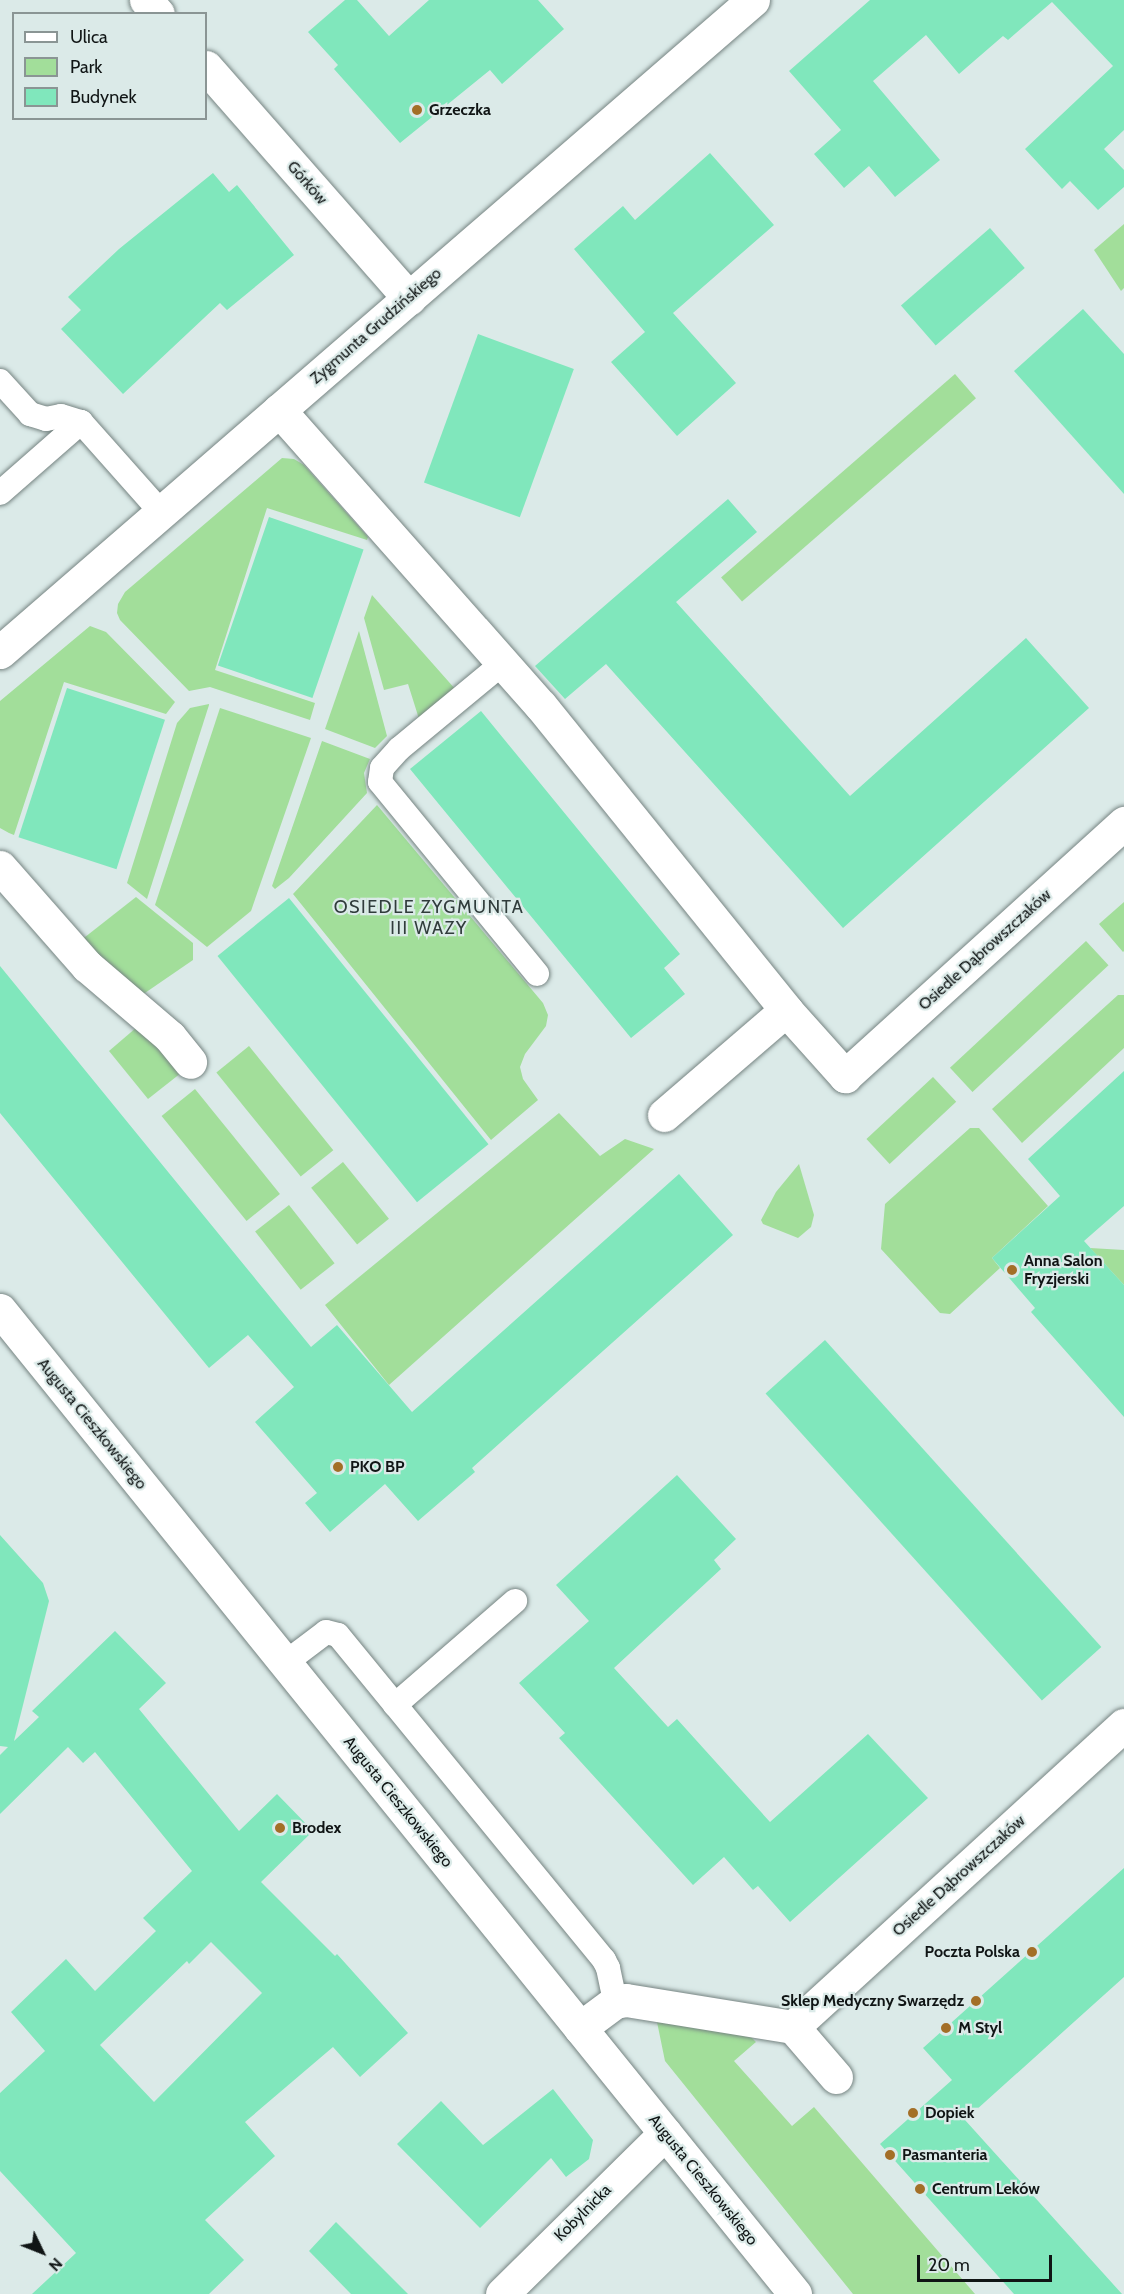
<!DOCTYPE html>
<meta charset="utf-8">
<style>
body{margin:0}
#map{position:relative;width:1124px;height:2294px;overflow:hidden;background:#dbeae8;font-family:Cabin,sans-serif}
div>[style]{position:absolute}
.green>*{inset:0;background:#a2de9a;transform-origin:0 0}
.building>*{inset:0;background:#80e7bc;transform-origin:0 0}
.roads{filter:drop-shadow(0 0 2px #768482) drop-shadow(0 0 2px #768482)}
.lane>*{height:24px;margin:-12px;padding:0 12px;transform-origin:12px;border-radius:12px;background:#fff}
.street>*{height:33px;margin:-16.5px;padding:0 16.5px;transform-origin:16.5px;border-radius:16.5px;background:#fff}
.secondary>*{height:33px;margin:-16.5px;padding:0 16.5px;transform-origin:16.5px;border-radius:16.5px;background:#fff}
.dots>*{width:16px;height:16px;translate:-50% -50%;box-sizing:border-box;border:3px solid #dbeae8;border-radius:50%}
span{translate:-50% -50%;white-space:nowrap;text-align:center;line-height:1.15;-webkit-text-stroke:4.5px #dbeae8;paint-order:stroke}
.poi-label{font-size:16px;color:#101515;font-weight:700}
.left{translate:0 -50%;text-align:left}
.right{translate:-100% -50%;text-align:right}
.street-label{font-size:16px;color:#101515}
.neighbourhood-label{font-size:18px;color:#303c3b;letter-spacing:1.5px}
.legend{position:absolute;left:12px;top:12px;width:195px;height:108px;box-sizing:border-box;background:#dbeae8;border:2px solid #8a9594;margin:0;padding:8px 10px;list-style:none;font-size:18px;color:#101515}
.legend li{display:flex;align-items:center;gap:12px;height:30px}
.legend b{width:30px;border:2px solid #8a9594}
.north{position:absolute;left:12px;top:2222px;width:60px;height:60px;-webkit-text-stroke:4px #dbeae8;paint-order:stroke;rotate:133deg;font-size:16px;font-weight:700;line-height:24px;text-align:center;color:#101515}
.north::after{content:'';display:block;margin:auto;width:21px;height:27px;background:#101515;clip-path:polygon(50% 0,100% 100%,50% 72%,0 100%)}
.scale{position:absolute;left:917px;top:2255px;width:135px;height:27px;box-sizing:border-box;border:3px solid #101515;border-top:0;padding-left:8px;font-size:18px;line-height:21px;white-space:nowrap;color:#101515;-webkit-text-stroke:4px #dbeae8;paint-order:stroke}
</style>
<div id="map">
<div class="green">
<div style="clip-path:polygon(1124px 224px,1124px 288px,1121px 291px,1094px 250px)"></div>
<div style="left:955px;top:374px;width:32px;height:310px;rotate:49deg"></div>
<div style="clip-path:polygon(282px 458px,294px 459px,304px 465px,368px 537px,367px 540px,267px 508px,215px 670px,315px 703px,310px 720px,210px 687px,189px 691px,120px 620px,117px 613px,118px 604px,125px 592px)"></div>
<div style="clip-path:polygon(372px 595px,456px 690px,420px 722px,408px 684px,384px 690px,364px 618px)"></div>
<div style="clip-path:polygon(90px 626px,106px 632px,175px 702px,166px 714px,64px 682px,14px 835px,9px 833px,0 828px,0 701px)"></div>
<div style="clip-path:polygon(359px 631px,387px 736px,375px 748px,325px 729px)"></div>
<div style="clip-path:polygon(209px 704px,209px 705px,147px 899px,127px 883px,177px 723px,190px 708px)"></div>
<div style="clip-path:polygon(220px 708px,311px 738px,251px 911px,207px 947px,155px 905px)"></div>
<div style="clip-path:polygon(322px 741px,370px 759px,364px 773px,367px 793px,289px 878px,275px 889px,272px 886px)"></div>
<div style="clip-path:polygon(377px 805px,543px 1003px,548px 1015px,546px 1026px,525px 1054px,520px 1067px,523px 1079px,538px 1100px,491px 1140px,293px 894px)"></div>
<div style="clip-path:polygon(136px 897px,193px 943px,193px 960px,142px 995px,80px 941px)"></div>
<div style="clip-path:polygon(1124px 902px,1124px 951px,1123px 952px,1099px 924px)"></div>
<div style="left:1086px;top:941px;width:33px;height:186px;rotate:47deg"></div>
<div style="clip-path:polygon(1118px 995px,1124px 995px,1124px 1048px,1022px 1143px,992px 1109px)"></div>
<div style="clip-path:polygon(137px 1027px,181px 1073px,148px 1099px,109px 1051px)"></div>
<div style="left:249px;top:1046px;width:134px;height:42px;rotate:51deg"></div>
<div style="left:933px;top:1077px;width:34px;height:91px;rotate:47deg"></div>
<div style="left:195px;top:1089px;width:135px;height:43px;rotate:51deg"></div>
<div style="clip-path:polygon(559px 1113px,600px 1156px,625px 1139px,654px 1149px,389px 1385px,325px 1305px)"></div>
<div style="clip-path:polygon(970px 1128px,979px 1128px,1048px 1206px,992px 1258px,1000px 1268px,950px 1314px,940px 1313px,881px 1249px,885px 1204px)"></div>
<div style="left:343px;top:1162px;width:73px;height:41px;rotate:51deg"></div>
<div style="clip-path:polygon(799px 1164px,814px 1215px,811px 1227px,798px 1238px,763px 1224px,761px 1220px,776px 1192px)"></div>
<div style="left:289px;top:1205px;width:74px;height:43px;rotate:52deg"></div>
<div style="clip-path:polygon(1090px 1248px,1124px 1250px,1124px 1285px)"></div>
<div style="clip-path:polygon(657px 2022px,749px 2035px,756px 2042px,734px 2061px,792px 2126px,814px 2107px,975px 2294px,853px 2294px,665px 2061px)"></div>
</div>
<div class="building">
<div style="clip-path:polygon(345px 0,357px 0,389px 36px,429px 0,538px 0,564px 29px,502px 84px,490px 70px,400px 143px,334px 69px,338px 65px,308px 32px)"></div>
<div style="clip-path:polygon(870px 0,1124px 0,1124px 130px,1104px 149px,1124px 170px,1124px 187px,1098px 210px,1070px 181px,1062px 189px,1025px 149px,1113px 66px,1052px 2px,1008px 40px,1003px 36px,959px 74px,926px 35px,873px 81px,940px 160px,895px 197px,869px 166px,844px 188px,814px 154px,841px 130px,789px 71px)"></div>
<div style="clip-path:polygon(710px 153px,774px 225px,673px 313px,736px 383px,677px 436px,611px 362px,645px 332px,574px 249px,623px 206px,635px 220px)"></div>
<div style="clip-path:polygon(213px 173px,229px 192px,237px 185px,294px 255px,227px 310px,220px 303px,123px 394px,61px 329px,81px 310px,68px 297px,119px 249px)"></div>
<div style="left:990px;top:228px;width:53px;height:118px;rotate:49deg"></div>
<div style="clip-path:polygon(1083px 309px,1124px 354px,1124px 494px,1014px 371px)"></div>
<div style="left:478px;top:334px;width:102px;height:158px;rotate:20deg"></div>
<div style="clip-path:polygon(728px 499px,757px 532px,676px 602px,850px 796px,1026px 638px,1089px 708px,843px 928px,606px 664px,565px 699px,535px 666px)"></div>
<div style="left:269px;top:517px;width:100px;height:157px;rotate:19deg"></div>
<div style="left:67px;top:688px;width:103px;height:157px;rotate:18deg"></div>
<div style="clip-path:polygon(481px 711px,680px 954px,664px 968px,685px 994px,631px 1038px,410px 769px)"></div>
<div style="left:289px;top:898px;width:317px;height:92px;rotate:51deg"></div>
<div style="clip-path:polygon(0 966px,311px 1347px,337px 1325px,412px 1412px,679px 1174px,733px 1235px,472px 1468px,475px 1472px,418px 1521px,385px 1484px,330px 1532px,305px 1503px,317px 1493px,255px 1422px,294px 1387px,248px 1335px,209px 1368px,0 1113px)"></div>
<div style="clip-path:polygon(1124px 1071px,1124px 1206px,1084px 1241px,1124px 1285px,1124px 1417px,1031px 1312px,1035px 1308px,992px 1258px,1060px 1196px,1028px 1159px)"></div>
<div style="left:825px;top:1340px;width:413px;height:80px;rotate:48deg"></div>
<div style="clip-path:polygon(677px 1475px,736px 1539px,714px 1560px,721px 1569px,614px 1668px,668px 1727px,677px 1719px,770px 1822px,868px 1734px,928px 1798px,790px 1922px,758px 1886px,753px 1890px,724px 1857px,693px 1885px,559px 1738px,565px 1733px,519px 1683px,589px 1621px,556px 1585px)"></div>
<div style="clip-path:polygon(evenodd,0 1535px,43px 1583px,49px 1601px,14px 1741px,39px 1717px,32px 1711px,115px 1631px,166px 1683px,139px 1709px,239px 1831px,277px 1794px,313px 1831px,261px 1882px,335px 1956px,337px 1954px,408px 2033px,360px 2077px,333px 2047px,245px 2122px,275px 2156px,205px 2220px,244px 2260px,209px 2294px,32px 2294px,76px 2253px,0 2171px,0 2093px,45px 2051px,11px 2012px,66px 1959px,95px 1991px,156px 1931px,143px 1918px,192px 1871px,95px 1752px,83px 1763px,68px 1747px,0 1814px,0 1755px,8px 1747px,0 1746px,0 1535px,211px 1942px,262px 1993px,154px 2102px,100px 2045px,187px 1961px,189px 1964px,211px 1942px)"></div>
<div style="clip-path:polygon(1124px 1868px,1124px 1977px,965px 2120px,1122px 2294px,1014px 2294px,880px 2144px,952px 2080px,923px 2048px)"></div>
<div style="clip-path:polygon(553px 2089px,593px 2140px,589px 2159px,566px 2177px,551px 2158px,480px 2228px,397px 2144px,441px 2101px,483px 2145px)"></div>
<div style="clip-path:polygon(336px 2222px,408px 2294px,351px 2294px,309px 2251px)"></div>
</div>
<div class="roads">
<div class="lane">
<div style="left:0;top:381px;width:45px;rotate:47.7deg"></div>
<div style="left:30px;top:414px;width:17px;rotate:17deg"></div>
<div style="left:46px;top:419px;width:15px;rotate:-11deg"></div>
<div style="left:61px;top:416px;width:21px;rotate:17deg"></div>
<div style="left:81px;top:422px;width:120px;rotate:48.4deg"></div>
<div style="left:0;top:493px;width:108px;rotate:-41.2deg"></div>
<div style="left:503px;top:663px;width:135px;rotate:140.4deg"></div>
<div style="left:399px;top:749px;width:25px;rotate:132deg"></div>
<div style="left:382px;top:768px;width:14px;rotate:98deg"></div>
<div style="left:380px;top:782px;width:248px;rotate:50.7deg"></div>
<div style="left:285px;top:1663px;width:51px;rotate:-37.1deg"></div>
<div style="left:326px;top:1632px;width:12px;rotate:14deg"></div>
<div style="left:338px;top:1635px;width:420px;rotate:50.7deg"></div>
<div style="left:604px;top:1960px;width:9px;rotate:63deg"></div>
<div style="left:608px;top:1968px;width:35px;rotate:78deg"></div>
<div style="left:395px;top:1705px;width:159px;rotate:-40.9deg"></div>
</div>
<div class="street">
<div style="left:146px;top:0;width:18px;rotate:49deg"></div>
<div style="left:206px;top:67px;width:308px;rotate:48.7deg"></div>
<div style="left:279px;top:410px;width:395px;rotate:48.5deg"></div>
<div style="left:541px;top:706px;width:390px;rotate:51.1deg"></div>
<div style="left:786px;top:1010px;width:89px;rotate:48.2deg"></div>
<div style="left:845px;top:1076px;width:377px;rotate:-42.2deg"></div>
<div style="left:0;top:652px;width:996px;rotate:-40.89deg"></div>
<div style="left:0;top:867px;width:132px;rotate:48.7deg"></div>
<div style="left:87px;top:966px;width:109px;rotate:40.5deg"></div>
<div style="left:170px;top:1037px;width:32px;rotate:51deg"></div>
<div style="left:664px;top:1115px;width:161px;rotate:-40.7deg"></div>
<div style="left:580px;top:2028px;width:44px;rotate:-36.6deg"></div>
<div style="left:615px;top:2002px;width:11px;rotate:-10deg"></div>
<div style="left:626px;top:2000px;width:169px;rotate:9.2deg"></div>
<div style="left:836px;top:2077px;width:66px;rotate:-130.7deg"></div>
<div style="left:793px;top:2027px;width:448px;rotate:-42.4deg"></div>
<div style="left:502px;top:2294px;width:229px;rotate:-44.6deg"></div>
</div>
<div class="secondary">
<div style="left:0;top:1310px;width:1265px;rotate:51.06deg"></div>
</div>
</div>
<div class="dots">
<div style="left:417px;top:110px;background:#a36f27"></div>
<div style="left:1012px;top:1270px;background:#a36f27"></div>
<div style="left:338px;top:1467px;background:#a36f27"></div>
<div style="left:280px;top:1828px;background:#a36f27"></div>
<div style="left:1032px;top:1952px;background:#a36f27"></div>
<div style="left:976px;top:2001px;background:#a36f27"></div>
<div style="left:946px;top:2028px;background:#a36f27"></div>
<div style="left:913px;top:2113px;background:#a36f27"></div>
<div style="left:890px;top:2155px;background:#a36f27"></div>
<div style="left:920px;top:2189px;background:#a36f27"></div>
</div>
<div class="poi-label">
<span class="left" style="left:429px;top:110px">Grzeczka</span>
<span class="left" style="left:1024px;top:1270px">Anna Salon<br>Fryzjerski</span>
<span class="left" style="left:350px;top:1467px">PKO BP</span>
<span class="left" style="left:292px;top:1828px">Brodex</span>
<span class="right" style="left:1020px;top:1952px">Poczta Polska</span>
<span class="right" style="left:964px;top:2001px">Sklep Medyczny Swarzędz</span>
<span class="left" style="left:958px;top:2028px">M Styl</span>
<span class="left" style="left:925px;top:2113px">Dopiek</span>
<span class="left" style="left:902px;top:2155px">Pasmanteria</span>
<span class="left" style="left:932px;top:2189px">Centrum Leków</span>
</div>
<div class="street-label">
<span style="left:307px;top:183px;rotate:49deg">Górków</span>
<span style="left:376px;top:326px;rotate:-41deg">Zygmunta Grudzińskiego</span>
<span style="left:985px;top:950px;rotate:-42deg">Osiedle Dąbrowszczaków</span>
<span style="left:92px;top:1424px;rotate:51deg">Augusta Cieszkowskiego</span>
<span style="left:398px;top:1802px;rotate:51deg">Augusta Cieszkowskiego</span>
<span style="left:959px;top:1876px;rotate:-42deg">Osiedle Dąbrowszczaków</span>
<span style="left:703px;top:2180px;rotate:51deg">Augusta Cieszkowskiego</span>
<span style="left:583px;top:2213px;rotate:-45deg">Kobylnicka</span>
</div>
<div class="neighbourhood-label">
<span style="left:429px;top:918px">OSIEDLE ZYGMUNTA<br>III WAZY</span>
</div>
<ul class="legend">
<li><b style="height:8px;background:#fff"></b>Ulica</li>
<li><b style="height:16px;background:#a2de9a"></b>Park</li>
<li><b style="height:16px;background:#80e7bc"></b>Budynek</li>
</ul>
<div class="north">N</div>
<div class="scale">20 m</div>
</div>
